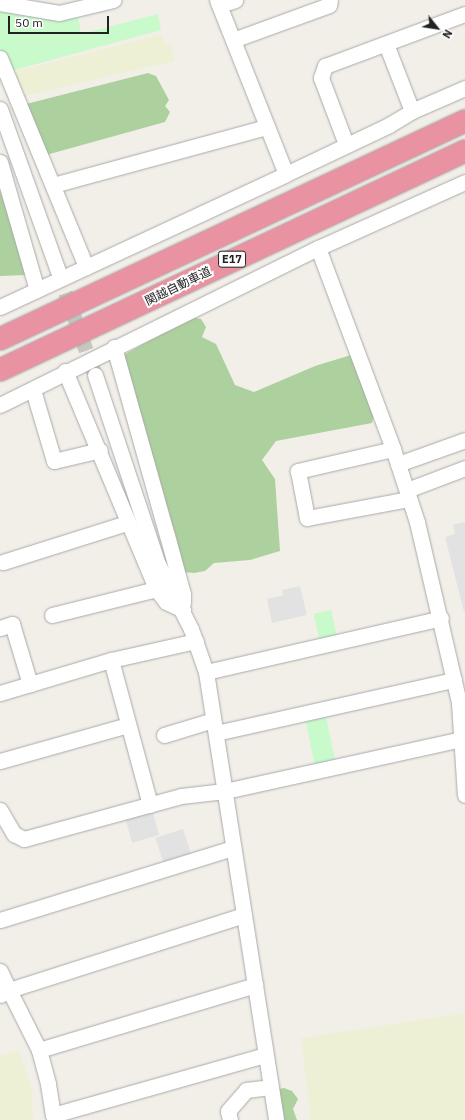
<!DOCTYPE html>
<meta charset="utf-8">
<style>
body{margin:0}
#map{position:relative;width:465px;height:1120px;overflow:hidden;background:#f2efe9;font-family:"IBM Plex Sans","Noto Sans JP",sans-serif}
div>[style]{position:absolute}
.farmland>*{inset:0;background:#eef0d5}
.forest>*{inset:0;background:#add19e}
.park>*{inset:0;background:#c8facc;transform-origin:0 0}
.parking>*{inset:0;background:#e2e2e2;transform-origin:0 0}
.minor-tunnel>*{height:15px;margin-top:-7.5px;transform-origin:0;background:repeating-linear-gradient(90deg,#c8c6c1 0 15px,transparent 0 23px)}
.roads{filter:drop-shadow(0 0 1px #a9a9a9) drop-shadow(0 0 1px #a9a9a9)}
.minor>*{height:15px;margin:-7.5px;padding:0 7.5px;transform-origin:7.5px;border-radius:7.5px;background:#fff}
.highway>*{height:22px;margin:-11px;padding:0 11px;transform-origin:11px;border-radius:11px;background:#e892a2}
span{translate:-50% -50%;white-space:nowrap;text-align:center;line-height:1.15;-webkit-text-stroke:4px #fff;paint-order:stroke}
.shield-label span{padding:1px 3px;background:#fff;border:1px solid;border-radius:3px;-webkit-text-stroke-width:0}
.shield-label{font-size:11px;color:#222;font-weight:700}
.street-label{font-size:12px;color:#222}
.north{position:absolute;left:417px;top:8px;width:40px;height:40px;-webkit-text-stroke:3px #fff;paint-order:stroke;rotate:120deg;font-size:11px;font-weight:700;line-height:16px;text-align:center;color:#222}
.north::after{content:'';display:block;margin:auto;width:14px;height:18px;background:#222;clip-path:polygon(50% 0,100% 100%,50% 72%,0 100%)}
.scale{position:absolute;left:8px;top:16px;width:101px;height:18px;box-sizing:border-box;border:2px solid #222;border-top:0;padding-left:5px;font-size:12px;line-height:14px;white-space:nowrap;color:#222;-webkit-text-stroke:3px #fff;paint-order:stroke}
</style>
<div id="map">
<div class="farmland">
<div style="clip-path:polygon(162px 34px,165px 46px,171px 44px,174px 61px,20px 97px,10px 73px)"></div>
<div style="clip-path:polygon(465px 1013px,465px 1120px,311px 1120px,301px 1038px)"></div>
<div style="clip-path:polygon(19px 1050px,32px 1089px,33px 1120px,0 1120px,0 1056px)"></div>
</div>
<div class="forest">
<div style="clip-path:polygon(148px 73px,156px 76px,169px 100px,165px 106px,170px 112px,165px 122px,46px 155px,26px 104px)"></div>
<div style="clip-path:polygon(0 190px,27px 275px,0 276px)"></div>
<div style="clip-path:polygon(192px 317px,201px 319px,206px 327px,202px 337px,216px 344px,235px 385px,254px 392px,315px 366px,351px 355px,374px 415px,372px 423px,276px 441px,262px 460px,275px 479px,280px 551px,250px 560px,214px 563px,205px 571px,194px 573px,183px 572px,122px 356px)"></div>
<div style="clip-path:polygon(284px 1088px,292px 1091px,298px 1099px,293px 1109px,297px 1120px,278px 1120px,274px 1090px)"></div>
</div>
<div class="park">
<div style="clip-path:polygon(0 4px,77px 11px,81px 34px,158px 14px,161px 30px,7px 72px,0 55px)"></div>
<div style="left:331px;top:610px;width:28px;height:18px;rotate:77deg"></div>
<div style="left:325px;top:712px;width:51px;height:21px;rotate:78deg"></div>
</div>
<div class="parking">
<div style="clip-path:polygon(465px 522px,465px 612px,464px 612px,445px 537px,455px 534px,453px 525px)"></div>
<div style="clip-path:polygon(300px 586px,307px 615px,272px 623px,267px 599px,283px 595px,282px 590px)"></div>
<div style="left:152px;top:810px;width:26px;height:28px;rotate:74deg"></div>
<div style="left:183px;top:829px;width:28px;height:29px;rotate:72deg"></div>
</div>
<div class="minor-tunnel">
<div style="left:58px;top:271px;width:107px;rotate:70.4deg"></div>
</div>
<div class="roads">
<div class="minor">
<div style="left:217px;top:0;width:187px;rotate:68.4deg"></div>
<div style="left:0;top:3px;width:60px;rotate:9.6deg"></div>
<div style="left:59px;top:13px;width:56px;rotate:-13.5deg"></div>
<div style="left:219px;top:5px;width:17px;rotate:-17deg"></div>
<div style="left:233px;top:40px;width:102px;rotate:-20deg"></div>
<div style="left:329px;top:5px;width:5px;rotate:-79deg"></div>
<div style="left:386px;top:44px;width:72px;rotate:68.8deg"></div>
<div style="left:0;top:58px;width:226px;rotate:67.6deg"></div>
<div style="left:0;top:109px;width:172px;rotate:70.3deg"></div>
<div style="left:346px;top:144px;width:71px;rotate:-110.7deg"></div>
<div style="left:321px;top:78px;width:13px;rotate:-72deg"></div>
<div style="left:325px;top:66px;width:149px;rotate:-20.4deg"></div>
<div style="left:0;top:162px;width:133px;rotate:73.9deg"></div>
<div style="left:53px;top:185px;width:222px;rotate:-15.2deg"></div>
<div style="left:318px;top:248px;width:215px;rotate:69.5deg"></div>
<div style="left:393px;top:449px;width:77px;rotate:71.8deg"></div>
<div style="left:417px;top:522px;width:186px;rotate:76.9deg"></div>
<div style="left:459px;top:703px;width:92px;rotate:86.3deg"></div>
<div style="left:0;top:307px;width:315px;rotate:-24.9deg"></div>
<div style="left:286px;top:174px;width:114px;rotate:-25.4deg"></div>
<div style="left:389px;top:125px;width:27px;rotate:-31deg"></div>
<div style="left:412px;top:111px;width:58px;rotate:-23.5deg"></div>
<div style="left:114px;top:347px;width:195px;rotate:74.3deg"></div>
<div style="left:167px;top:535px;width:61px;rotate:74.8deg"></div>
<div style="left:183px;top:594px;width:9px;rotate:90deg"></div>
<div style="left:65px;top:371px;width:236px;rotate:67.3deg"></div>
<div style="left:156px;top:589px;width:16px;rotate:52deg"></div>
<div style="left:166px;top:602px;width:19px;rotate:25deg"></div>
<div style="left:95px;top:375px;width:199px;rotate:71.6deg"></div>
<div style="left:158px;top:564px;width:73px;rotate:63.1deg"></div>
<div style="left:191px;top:629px;width:46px;rotate:70.8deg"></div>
<div style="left:206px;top:672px;width:453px;rotate:81.1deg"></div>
<div style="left:33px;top:390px;width:74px;rotate:73.5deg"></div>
<div style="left:54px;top:461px;width:47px;rotate:-13.4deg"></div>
<div style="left:0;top:405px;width:355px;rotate:-26.3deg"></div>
<div style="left:318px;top:248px;width:161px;rotate:-24.2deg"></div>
<div style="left:393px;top:449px;width:98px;rotate:167deg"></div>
<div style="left:298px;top:471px;width:48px;rotate:79.2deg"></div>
<div style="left:307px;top:518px;width:104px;rotate:-10.6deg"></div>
<div style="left:398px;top:464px;width:71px;rotate:-19.7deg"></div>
<div style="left:407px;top:490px;width:62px;rotate:-20.8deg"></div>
<div style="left:3px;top:562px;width:130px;rotate:-17.5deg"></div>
<div style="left:52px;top:615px;width:107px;rotate:-14deg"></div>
<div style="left:0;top:628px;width:13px;rotate:-18deg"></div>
<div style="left:12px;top:624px;width:63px;rotate:73.3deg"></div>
<div style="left:111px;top:660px;width:150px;rotate:74.9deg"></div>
<div style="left:206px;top:672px;width:241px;rotate:-12.9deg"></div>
<div style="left:0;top:693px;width:116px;rotate:-16.6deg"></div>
<div style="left:111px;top:660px;width:87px;rotate:-12.6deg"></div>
<div style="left:216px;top:733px;width:244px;rotate:-12.6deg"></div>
<div style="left:164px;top:735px;width:51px;rotate:-17deg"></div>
<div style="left:0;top:761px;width:133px;rotate:-15.7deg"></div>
<div style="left:0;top:810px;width:28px;rotate:60deg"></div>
<div style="left:14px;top:834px;width:11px;rotate:27deg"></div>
<div style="left:24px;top:839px;width:163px;rotate:-15.3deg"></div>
<div style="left:181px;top:796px;width:44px;rotate:-6.5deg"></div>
<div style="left:225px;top:791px;width:243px;rotate:-12.4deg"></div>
<div style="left:244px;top:915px;width:247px;rotate:162.3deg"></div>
<div style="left:9px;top:990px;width:67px;rotate:63.4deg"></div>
<div style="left:39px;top:1050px;width:35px;rotate:75deg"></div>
<div style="left:48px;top:1084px;width:31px;rotate:81deg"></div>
<div style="left:53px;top:1115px;width:220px;rotate:-15.8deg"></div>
<div style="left:0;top:920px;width:244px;rotate:-17.2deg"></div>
<div style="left:0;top:971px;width:21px;rotate:65deg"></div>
<div style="left:9px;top:990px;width:10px;rotate:151deg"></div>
<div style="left:39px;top:1050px;width:226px;rotate:-16.7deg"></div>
<div style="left:230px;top:1120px;width:9px;rotate:-103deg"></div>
<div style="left:228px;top:1111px;width:28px;rotate:-49deg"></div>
<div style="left:246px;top:1090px;width:24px;rotate:-7deg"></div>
</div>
<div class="highway">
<div style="left:0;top:339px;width:514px;rotate:-25.12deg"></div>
<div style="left:0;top:370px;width:514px;rotate:-25.22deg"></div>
</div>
</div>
<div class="shield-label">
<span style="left:232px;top:259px">E17</span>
</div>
<div class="street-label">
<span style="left:178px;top:286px;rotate:-26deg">関越自動車道</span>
</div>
<div class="north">N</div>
<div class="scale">50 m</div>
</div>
